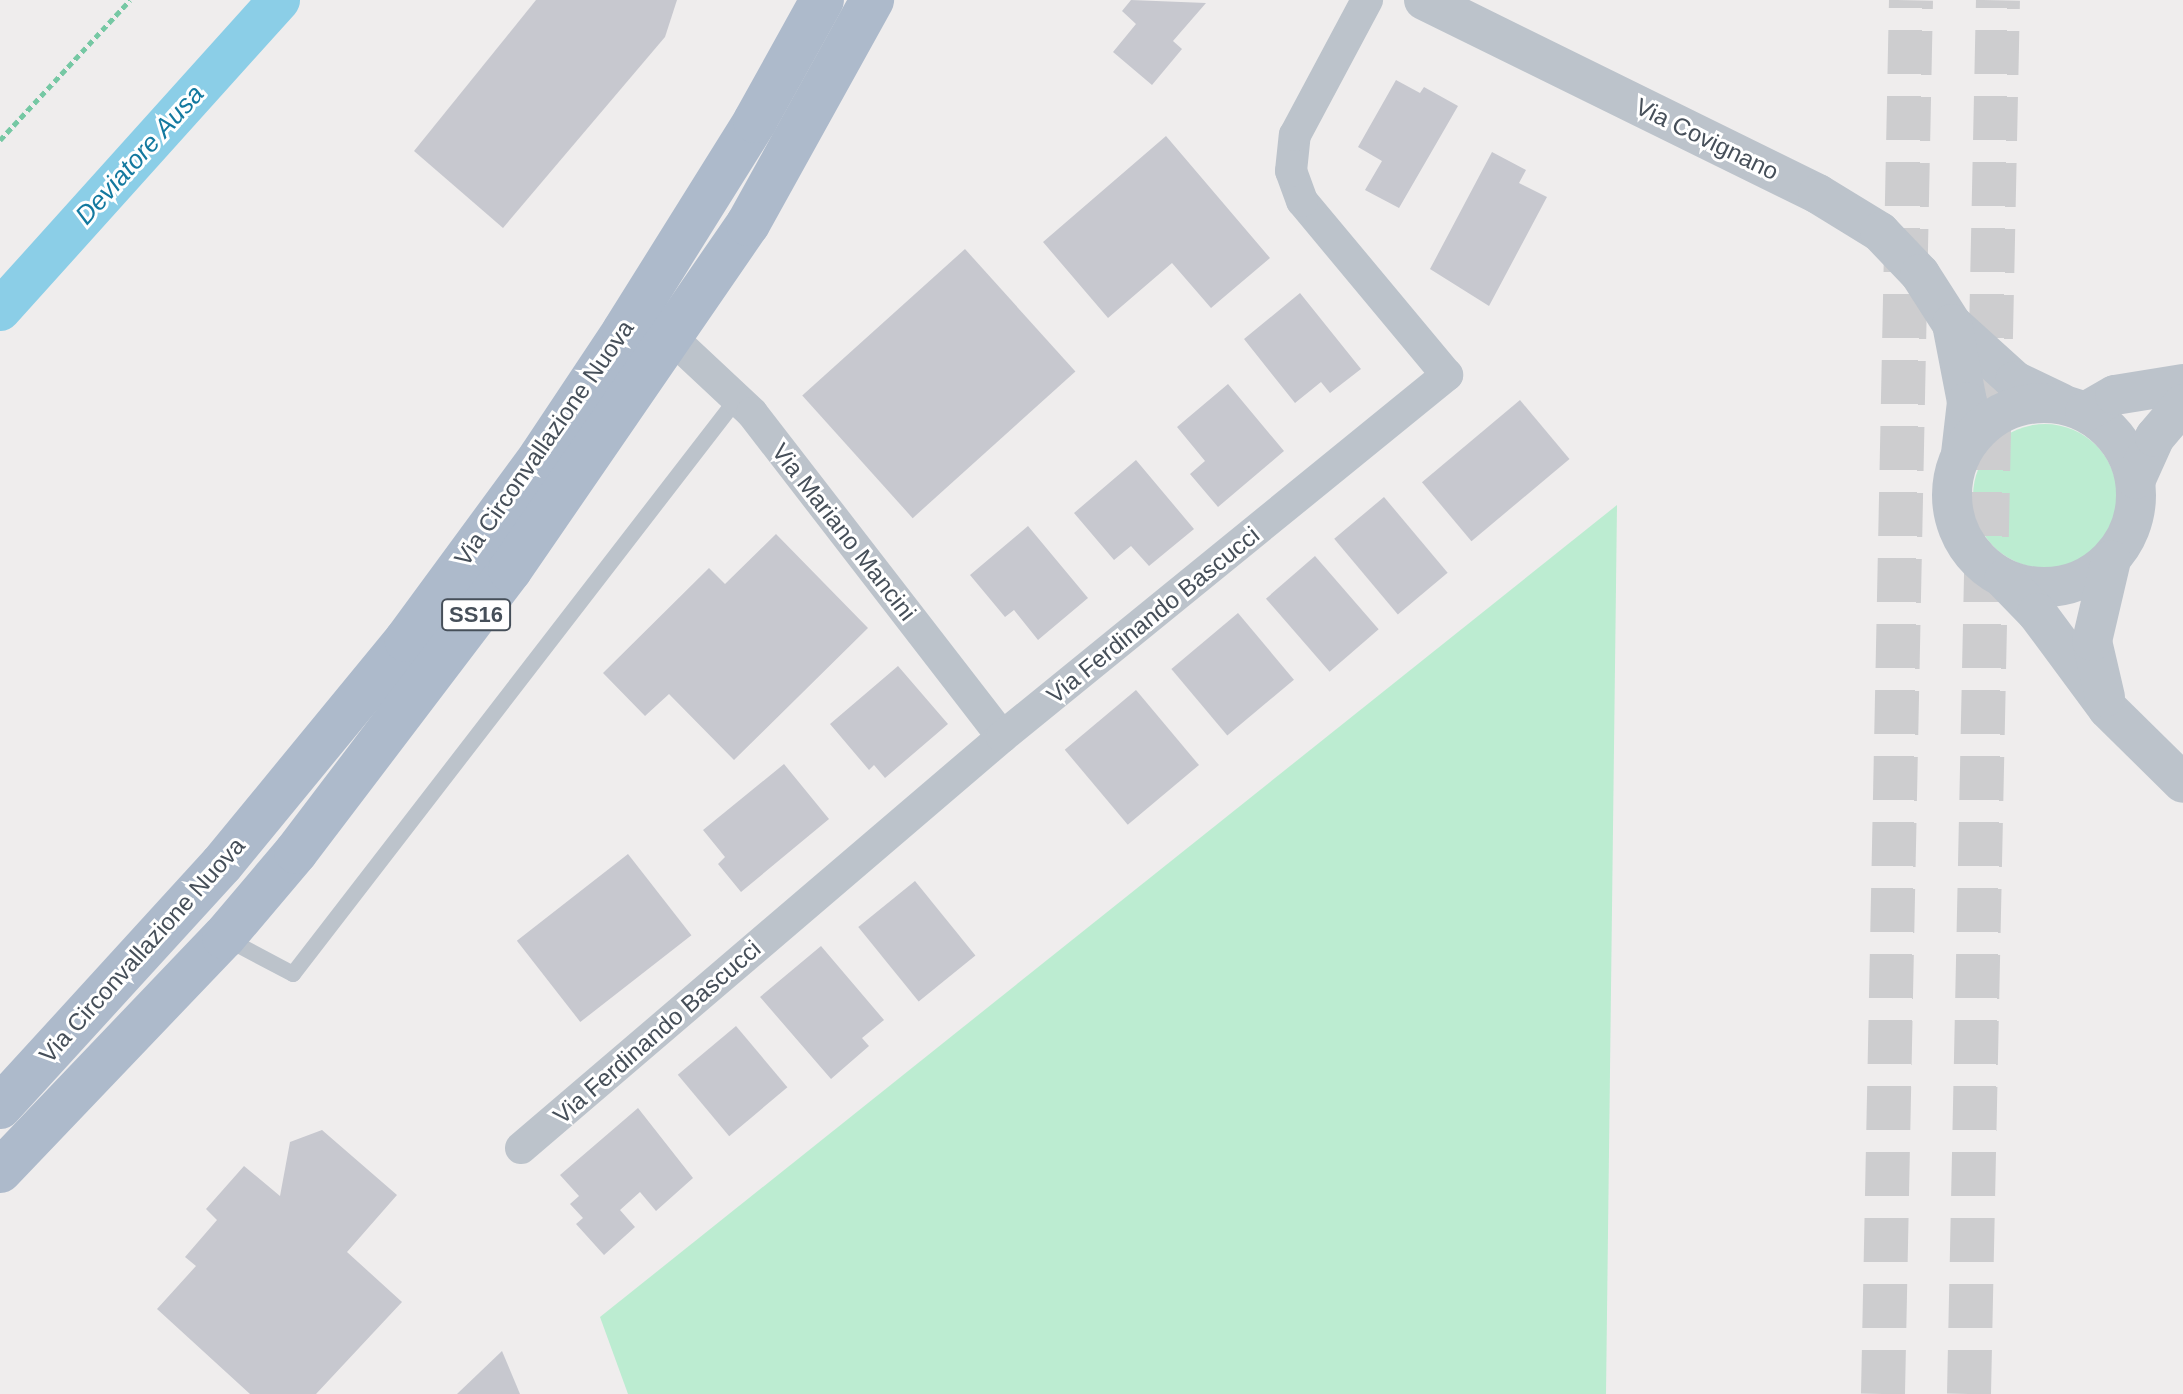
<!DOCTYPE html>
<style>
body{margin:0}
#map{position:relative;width:2183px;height:1394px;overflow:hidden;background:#efeded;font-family:Helvetica,sans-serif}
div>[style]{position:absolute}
.green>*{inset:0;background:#bcecd1}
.round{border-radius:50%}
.canal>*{height:42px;margin:-21px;padding:0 21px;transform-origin:21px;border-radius:21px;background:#8bcee7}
.building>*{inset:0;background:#c7c8cf;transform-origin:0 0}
.motorway-tunnel>*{height:44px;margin-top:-22px;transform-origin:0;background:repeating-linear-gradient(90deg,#cdcdcf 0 44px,transparent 0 66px)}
.path>*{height:5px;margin-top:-2.5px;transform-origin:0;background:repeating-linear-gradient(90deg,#76c8a4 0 6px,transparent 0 10px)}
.service>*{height:16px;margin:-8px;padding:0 8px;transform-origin:8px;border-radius:8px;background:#bcc3cb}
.minor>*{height:32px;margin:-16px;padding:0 16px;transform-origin:16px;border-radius:16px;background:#bcc3cb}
.tertiary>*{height:40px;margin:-20px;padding:0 20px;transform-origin:20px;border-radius:20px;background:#bcc3cb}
.tertiary>.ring{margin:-20px;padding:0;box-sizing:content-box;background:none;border:40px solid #bcc3cb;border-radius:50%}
.primary>*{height:44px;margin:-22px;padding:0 22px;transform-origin:22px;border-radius:22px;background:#adbacb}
span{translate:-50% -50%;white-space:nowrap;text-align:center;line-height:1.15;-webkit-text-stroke:6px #fff;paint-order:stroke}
.shield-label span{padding:2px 6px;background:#fff;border:2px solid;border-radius:6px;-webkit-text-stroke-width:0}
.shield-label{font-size:22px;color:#464f59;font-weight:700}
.street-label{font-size:24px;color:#464f59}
.water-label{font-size:26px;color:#13799f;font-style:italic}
</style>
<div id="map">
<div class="green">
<div class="round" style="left:1973px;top:424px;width:144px;height:144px"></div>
<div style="clip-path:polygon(1617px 505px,1606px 1394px,628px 1394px,600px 1317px)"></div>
</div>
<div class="canal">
<div style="left:0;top:310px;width:417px;rotate:-48deg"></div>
</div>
<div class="building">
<div style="clip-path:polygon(536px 0,677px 0,665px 37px,503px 228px,414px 151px)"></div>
<div style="clip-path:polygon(1131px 0,1206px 3px,1173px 41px,1182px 49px,1152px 85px,1113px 52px,1136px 24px,1122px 11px)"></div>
<div style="clip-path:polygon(1396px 80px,1420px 93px,1424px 87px,1458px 106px,1399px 208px,1365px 190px,1382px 161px,1358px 147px)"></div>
<div style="clip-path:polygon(1166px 136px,1270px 258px,1211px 308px,1172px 263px,1108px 318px,1043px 242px)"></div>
<div style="clip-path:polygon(1492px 152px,1526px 170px,1519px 183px,1547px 197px,1489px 306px,1430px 269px)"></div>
<div style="left:965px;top:249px;width:165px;height:219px;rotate:48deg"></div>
<div style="clip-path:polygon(1300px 293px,1361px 369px,1330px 393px,1321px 382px,1295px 403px,1244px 339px)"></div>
<div style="clip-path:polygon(1228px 384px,1284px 451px,1218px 507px,1190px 474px,1205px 461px,1177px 427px)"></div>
<div style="left:1520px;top:400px;width:77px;height:128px;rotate:50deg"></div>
<div style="clip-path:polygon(1136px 460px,1194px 529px,1149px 566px,1131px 546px,1114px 560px,1074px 513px)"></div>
<div style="left:1384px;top:497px;width:99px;height:65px;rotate:50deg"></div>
<div style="clip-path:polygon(1028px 526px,1088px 598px,1038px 640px,1014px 610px,1005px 617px,970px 575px)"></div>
<div style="clip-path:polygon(776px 534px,868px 628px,734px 760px,669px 694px,645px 716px,603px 673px,709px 568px,725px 584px)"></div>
<div style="left:1315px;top:556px;width:97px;height:65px;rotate:49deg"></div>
<div style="left:1238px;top:613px;width:87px;height:87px;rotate:50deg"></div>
<div style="clip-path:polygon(898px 666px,948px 724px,885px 778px,874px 765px,869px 770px,830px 724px)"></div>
<div style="left:1136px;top:690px;width:98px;height:93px;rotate:50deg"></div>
<div style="clip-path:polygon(784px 764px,829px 819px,741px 892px,718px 864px,725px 857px,703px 830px)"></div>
<div style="left:628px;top:854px;width:103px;height:141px;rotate:52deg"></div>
<div style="left:915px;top:881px;width:96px;height:73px;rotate:51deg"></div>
<div style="clip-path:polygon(821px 946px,884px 1020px,862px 1038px,869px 1046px,831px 1079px,760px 997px)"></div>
<div style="left:736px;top:1026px;width:80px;height:76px;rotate:50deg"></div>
<div style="clip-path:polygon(638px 1108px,693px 1178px,656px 1211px,640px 1192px,620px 1210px,635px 1227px,604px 1255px,576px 1224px,583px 1218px,570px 1204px,579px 1196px,560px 1175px)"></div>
<div style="clip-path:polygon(322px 1130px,397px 1195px,347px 1252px,402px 1302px,316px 1394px,250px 1394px,157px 1309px,196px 1266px,185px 1257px,217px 1220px,206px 1209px,244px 1166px,280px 1196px,290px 1142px)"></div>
<div style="clip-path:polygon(502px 1351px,520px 1394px,457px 1394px)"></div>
</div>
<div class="motorway-tunnel">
<div style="left:1883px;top:1394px;width:1394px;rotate:-88.85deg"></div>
<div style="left:1969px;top:1394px;width:1394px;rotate:-88.81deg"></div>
</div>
<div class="path">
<div style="left:0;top:140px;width:191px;rotate:-47.1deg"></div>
</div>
<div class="service">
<div style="left:225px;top:938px;width:77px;rotate:27.9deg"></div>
<div style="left:293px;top:974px;width:725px;rotate:-52.34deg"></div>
</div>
<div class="minor">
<div style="left:673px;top:339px;width:108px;rotate:43.1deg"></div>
<div style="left:752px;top:413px;width:409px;rotate:52.3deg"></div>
<div style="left:521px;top:1148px;width:633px;rotate:-40.51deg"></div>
<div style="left:1002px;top:737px;width:574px;rotate:-39.13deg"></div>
<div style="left:1447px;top:375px;width:226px;rotate:-129.8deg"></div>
<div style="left:1302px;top:201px;width:32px;rotate:-110deg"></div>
<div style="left:1291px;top:171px;width:36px;rotate:-84deg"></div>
<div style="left:1295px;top:135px;width:153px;rotate:-61.9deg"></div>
</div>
<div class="tertiary">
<div style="left:1424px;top:0;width:439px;rotate:26.2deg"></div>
<div style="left:1818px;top:194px;width:73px;rotate:31.5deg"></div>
<div style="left:1880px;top:232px;width:58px;rotate:46.4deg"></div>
<div style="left:1920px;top:274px;width:59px;rotate:57.4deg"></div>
<div style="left:1952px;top:324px;width:85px;rotate:42.1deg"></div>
<div style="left:2015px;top:381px;width:51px;rotate:25.6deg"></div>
<div style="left:1952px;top:324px;width:79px;rotate:79.1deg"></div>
<div style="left:1967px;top:402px;width:52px;rotate:96.6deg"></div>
<div class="ring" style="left:1952px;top:403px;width:144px;height:144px"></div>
<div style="left:2085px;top:412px;width:34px;rotate:-30deg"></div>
<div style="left:2115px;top:395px;width:69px;rotate:-9.2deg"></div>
<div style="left:2136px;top:479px;width:46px;rotate:-65.7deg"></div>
<div style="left:2155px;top:437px;width:43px;rotate:-49.7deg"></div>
<div style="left:2004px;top:579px;width:47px;rotate:45.9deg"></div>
<div style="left:2037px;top:613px;width:119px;rotate:53.5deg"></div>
<div style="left:2108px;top:709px;width:105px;rotate:44.6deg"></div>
<div style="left:2105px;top:697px;width:57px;rotate:-103.1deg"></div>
<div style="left:2092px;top:641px;width:83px;rotate:-76.8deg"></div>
</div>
<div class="primary">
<div style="left:0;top:1107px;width:329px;rotate:-47.6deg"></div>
<div style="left:222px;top:864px;width:290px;rotate:-50.6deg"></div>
<div style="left:406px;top:640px;width:228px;rotate:-53.7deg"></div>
<div style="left:541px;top:456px;width:150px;rotate:-56.4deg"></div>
<div style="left:624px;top:331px;width:248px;rotate:-58deg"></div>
<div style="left:755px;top:121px;width:138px;rotate:-61deg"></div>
<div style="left:0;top:1171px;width:324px;rotate:-46.3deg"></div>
<div style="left:224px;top:937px;width:111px;rotate:-49.7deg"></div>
<div style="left:296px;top:852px;width:354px;rotate:-52.8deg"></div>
<div style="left:510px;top:570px;width:420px;rotate:-55.5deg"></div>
<div style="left:748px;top:224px;width:256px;rotate:-61deg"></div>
</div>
<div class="shield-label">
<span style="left:476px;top:615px">SS16</span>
</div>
<div class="street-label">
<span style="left:1707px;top:139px;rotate:26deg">Via Covignano</span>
<span style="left:544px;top:443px;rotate:-55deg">Via Circonvallazione Nuova</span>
<span style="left:844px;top:532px;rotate:52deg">Via Mariano Mancini</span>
<span style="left:1153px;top:615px;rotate:-39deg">Via Ferdinando Bascucci</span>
<span style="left:142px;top:950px;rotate:-48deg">Via Circonvallazione Nuova</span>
<span style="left:657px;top:1032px;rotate:-41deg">Via Ferdinando Bascucci</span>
</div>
<div class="water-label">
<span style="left:140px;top:155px;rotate:-48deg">Deviatore Ausa</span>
</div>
</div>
